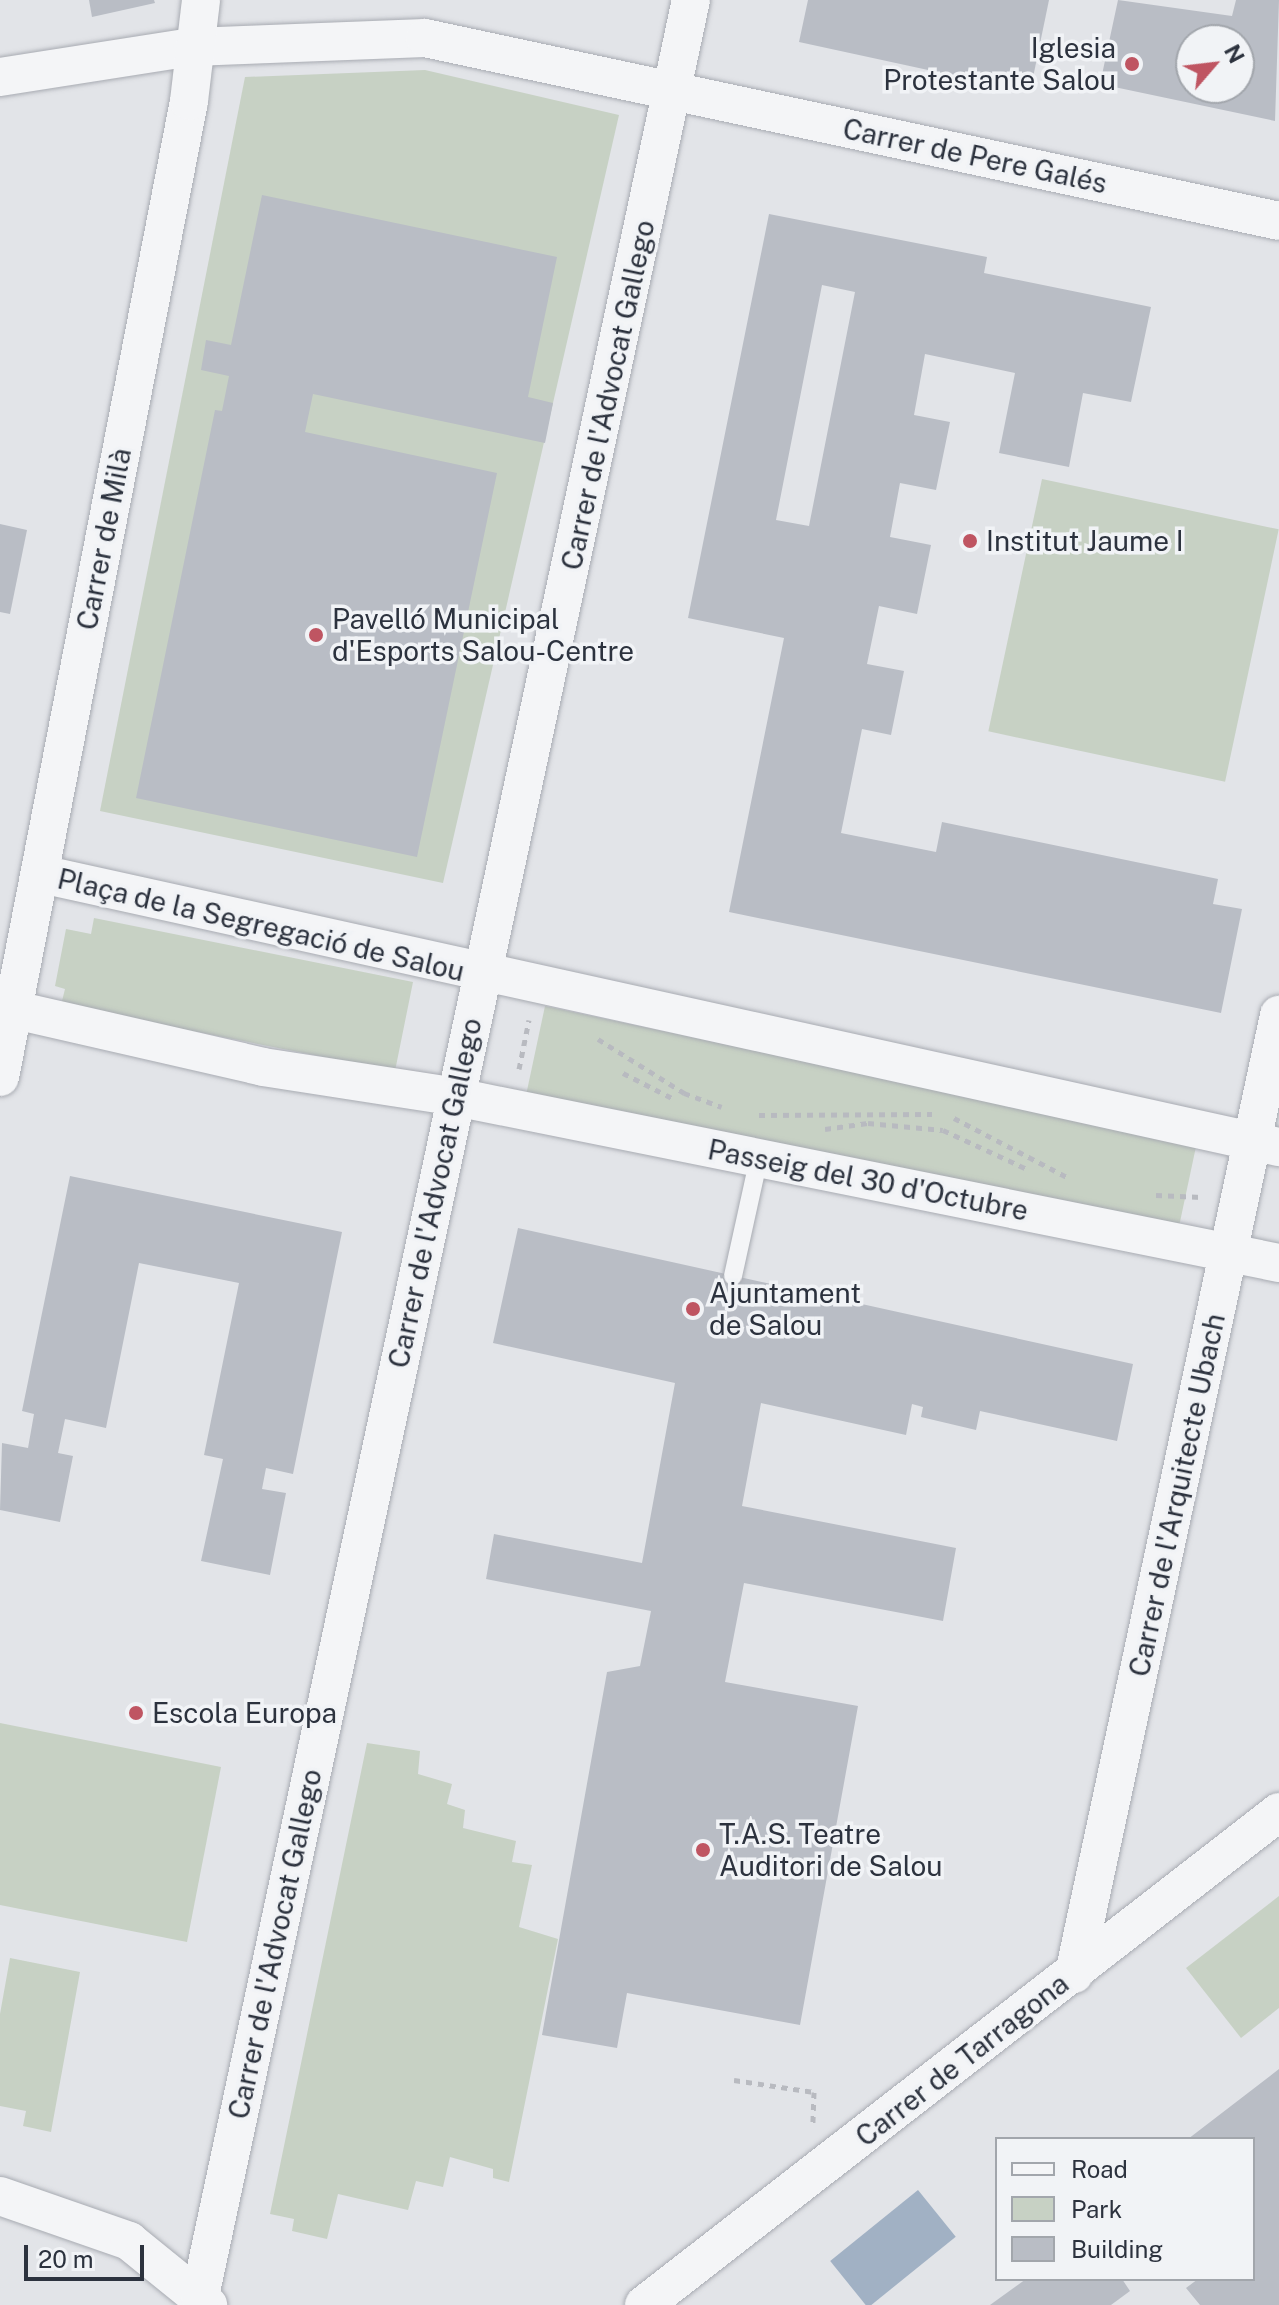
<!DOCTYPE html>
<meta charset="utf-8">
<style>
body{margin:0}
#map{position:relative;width:1279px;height:2305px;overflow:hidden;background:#e2e4e8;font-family:"Public Sans",sans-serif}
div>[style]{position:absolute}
.green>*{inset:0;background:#c7d1c4;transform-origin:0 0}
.water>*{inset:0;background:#a1b1c4;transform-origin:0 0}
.building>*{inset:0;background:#b9bdc5}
.path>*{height:5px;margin-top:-2.5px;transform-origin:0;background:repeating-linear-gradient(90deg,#b8bac0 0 6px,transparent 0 12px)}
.roads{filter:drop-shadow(0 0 2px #a8abb2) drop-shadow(0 0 2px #a8abb2)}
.service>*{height:18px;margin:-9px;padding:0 9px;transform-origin:9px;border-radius:9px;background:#f4f5f7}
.minor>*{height:38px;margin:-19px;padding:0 19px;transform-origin:19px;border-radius:19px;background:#f4f5f7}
.dots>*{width:22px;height:22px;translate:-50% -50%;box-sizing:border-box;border:4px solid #f1f3f6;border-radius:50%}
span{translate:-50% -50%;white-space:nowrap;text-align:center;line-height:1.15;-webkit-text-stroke:7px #f1f3f6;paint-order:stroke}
.poi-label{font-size:28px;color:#2c323e}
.right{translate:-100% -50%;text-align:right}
.left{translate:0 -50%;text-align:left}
.street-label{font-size:28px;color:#2c323e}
.legend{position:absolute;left:995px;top:2137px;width:260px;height:144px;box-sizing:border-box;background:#f1f3f6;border:2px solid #a2a6ac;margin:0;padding:10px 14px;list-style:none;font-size:24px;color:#2c323e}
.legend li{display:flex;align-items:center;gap:16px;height:40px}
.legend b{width:40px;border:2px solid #a2a6ac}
.north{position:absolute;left:1175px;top:24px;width:80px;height:80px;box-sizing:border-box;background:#f1f3f6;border:2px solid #a2a6ac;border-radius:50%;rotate:62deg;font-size:22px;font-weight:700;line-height:32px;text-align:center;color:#2c323e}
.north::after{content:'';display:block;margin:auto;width:28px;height:36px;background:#bf5562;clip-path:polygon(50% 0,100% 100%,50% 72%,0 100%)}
.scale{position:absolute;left:24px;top:2245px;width:120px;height:36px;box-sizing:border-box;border:4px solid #2c323e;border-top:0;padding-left:10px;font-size:24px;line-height:28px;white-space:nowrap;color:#2c323e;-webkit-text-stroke:6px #f1f3f6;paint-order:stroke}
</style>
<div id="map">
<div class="green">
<div style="clip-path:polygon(425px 70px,619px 115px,443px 883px,100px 811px,245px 77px)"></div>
<div style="left:1042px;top:479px;width:242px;height:258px;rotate:12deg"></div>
<div style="clip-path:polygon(94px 918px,413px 982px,395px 1071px,61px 1005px,65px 989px,55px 986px,66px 929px,91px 934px)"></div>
<div style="left:545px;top:1006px;width:666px;height:90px;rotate:12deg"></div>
<div style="clip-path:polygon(0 1723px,221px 1767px,187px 1942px,0 1905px)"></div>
<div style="clip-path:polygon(367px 1743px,420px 1751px,418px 1774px,452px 1784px,447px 1804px,465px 1810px,463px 1828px,516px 1841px,512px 1862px,532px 1865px,519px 1927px,558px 1939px,509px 2182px,493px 2178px,493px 2169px,450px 2157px,443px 2187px,416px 2181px,408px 2210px,338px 2194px,327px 2239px,292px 2231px,294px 2219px,270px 2214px)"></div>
<div style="clip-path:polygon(1279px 1896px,1279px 2008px,1241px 2038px,1186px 1968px)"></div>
<div style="clip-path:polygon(10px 1958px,80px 1972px,51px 2132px,23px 2126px,26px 2111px,0 2106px,0 2014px)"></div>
</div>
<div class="water">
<div style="left:918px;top:2190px;width:60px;height:113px;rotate:51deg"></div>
</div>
<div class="building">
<div style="clip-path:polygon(89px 0,154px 0,155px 3px,92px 17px)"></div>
<div style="clip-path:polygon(808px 0,1049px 0,1030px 92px,799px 42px)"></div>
<div style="clip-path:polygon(evenodd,1118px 0,1232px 16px,1236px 0,1279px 0,1275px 121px,1100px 84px,1118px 0,1191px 40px,1239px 40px,1239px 88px,1191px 88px,1191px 40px)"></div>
<div style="clip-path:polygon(262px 195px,557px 257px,528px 397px,553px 403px,545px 443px,313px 394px,305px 432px,497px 473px,417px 857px,136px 798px,215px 410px,222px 411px,229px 376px,201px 370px,206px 340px,231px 345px)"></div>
<div style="clip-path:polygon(evenodd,769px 214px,987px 257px,984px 273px,1151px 307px,1131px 402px,1083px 393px,1069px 467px,999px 453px,1015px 373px,925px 354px,914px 415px,950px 422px,936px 490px,900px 483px,890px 537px,931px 545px,917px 614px,879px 606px,867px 664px,904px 671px,891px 735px,862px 729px,841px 833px,936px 852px,942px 822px,1218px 879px,1213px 904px,1242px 909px,1221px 1013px,729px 912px,784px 638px,688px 618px,769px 214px,822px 285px,855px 292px,809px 526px,776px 520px,822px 285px)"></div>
<div style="clip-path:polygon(0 524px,27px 530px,10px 614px,0 612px)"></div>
<div style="clip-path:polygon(70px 1176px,342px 1232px,293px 1474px,266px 1468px,262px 1489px,286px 1493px,270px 1575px,201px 1561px,223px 1459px,204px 1455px,239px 1283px,139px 1263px,106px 1428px,65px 1419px,58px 1453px,73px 1456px,60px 1522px,0 1510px,2px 1443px,28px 1448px,34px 1414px,22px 1411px)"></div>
<div style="clip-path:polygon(518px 1228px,1133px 1364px,1117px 1441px,980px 1411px,976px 1430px,921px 1417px,923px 1407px,912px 1404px,906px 1435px,761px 1403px,742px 1506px,956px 1548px,943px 1621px,744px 1583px,725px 1682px,858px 1706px,800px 2025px,627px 1993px,617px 2048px,542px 2035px,607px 1672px,640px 1666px,651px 1611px,486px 1579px,494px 1534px,642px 1563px,675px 1383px,493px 1343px)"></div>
<div style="clip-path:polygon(1279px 2069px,1279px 2305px,1200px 2305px,1186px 2288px,1198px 2279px,1253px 2279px,1253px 2139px,1188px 2139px)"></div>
<div style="clip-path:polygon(1026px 2279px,1122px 2279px,1130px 2291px,1111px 2305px,990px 2305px)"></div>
</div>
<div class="path">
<div style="left:598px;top:1039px;width:102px;rotate:32.1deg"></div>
<div style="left:684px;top:1093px;width:40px;rotate:20.2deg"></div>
<div style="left:519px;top:1069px;width:50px;rotate:-78.5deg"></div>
<div style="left:623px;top:1073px;width:55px;rotate:27deg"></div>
<div style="left:759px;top:1115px;width:173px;rotate:-0.3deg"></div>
<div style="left:954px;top:1118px;width:130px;rotate:27.6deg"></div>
<div style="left:825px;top:1129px;width:43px;rotate:-7.9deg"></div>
<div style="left:868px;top:1123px;width:75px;rotate:5.3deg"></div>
<div style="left:943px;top:1130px;width:95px;rotate:24.9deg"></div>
<div style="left:1156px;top:1195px;width:46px;rotate:2.5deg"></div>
<div style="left:734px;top:2080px;width:81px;rotate:8.5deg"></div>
<div style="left:814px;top:2092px;width:31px;rotate:92deg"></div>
</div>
<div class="roads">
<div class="service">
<div style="left:733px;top:1276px;width:121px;rotate:-77.6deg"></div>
</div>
<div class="minor">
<div style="left:0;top:77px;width:194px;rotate:-8.9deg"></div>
<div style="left:192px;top:47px;width:233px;rotate:-2.2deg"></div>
<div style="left:425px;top:38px;width:873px;rotate:12.09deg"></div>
<div style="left:41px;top:874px;width:1268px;rotate:12.44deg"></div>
<div style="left:15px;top:1010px;width:254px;rotate:12.9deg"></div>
<div style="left:263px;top:1067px;width:195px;rotate:8.8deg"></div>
<div style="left:456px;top:1097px;width:840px;rotate:11.4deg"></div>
<div style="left:0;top:1077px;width:994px;rotate:-79.04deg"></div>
<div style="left:189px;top:101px;width:102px;rotate:-83.2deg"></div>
<div style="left:1074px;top:1974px;width:981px;rotate:-77.93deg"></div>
<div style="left:0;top:2196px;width:137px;rotate:19.2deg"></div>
<div style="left:129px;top:2241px;width:102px;rotate:39deg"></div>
<div style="left:200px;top:2296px;width:2348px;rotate:-77.93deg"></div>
<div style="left:644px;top:2305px;width:804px;rotate:-37.82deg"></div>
</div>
</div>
<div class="dots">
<div style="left:1132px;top:64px;background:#bf5562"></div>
<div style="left:970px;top:541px;background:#bf5562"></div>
<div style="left:316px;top:635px;background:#bf5562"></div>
<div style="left:693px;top:1309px;background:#bf5562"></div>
<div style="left:136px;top:1713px;background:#bf5562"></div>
<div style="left:703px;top:1850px;background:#bf5562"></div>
</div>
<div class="poi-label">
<span class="right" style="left:1116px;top:64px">Iglesia<br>Protestante Salou</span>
<span class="left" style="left:986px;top:541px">Institut Jaume I</span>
<span class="left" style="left:332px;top:635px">Pavelló Municipal<br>d'Esports Salou-Centre</span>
<span class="left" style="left:709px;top:1309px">Ajuntament<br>de Salou</span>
<span class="left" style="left:152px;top:1713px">Escola Europa</span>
<span class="left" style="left:719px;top:1850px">T.A.S. Teatre<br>Auditori de Salou</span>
</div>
<div class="street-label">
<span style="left:975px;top:156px;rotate:12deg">Carrer de Pere Galés</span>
<span style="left:608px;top:395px;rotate:-78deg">Carrer de l'Advocat Gallego</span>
<span style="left:104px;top:539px;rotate:-79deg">Carrer de Milà</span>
<span style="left:261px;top:925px;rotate:13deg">Plaça de la Segregació de Salou</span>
<span style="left:868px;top:1180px;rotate:11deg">Passeig del 30 d'Octubre</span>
<span style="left:435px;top:1193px;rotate:-78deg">Carrer de l'Advocat Gallego</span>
<span style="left:1177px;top:1495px;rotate:-78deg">Carrer de l'Arquitecte Ubach</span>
<span style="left:275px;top:1944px;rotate:-78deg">Carrer de l'Advocat Gallego</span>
<span style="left:962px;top:2060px;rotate:-38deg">Carrer de Tarragona</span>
</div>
<ul class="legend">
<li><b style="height:10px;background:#f4f5f7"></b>Road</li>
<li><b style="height:22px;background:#c7d1c4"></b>Park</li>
<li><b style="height:22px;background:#b9bdc5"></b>Building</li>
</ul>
<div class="north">N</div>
<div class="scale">20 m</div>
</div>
